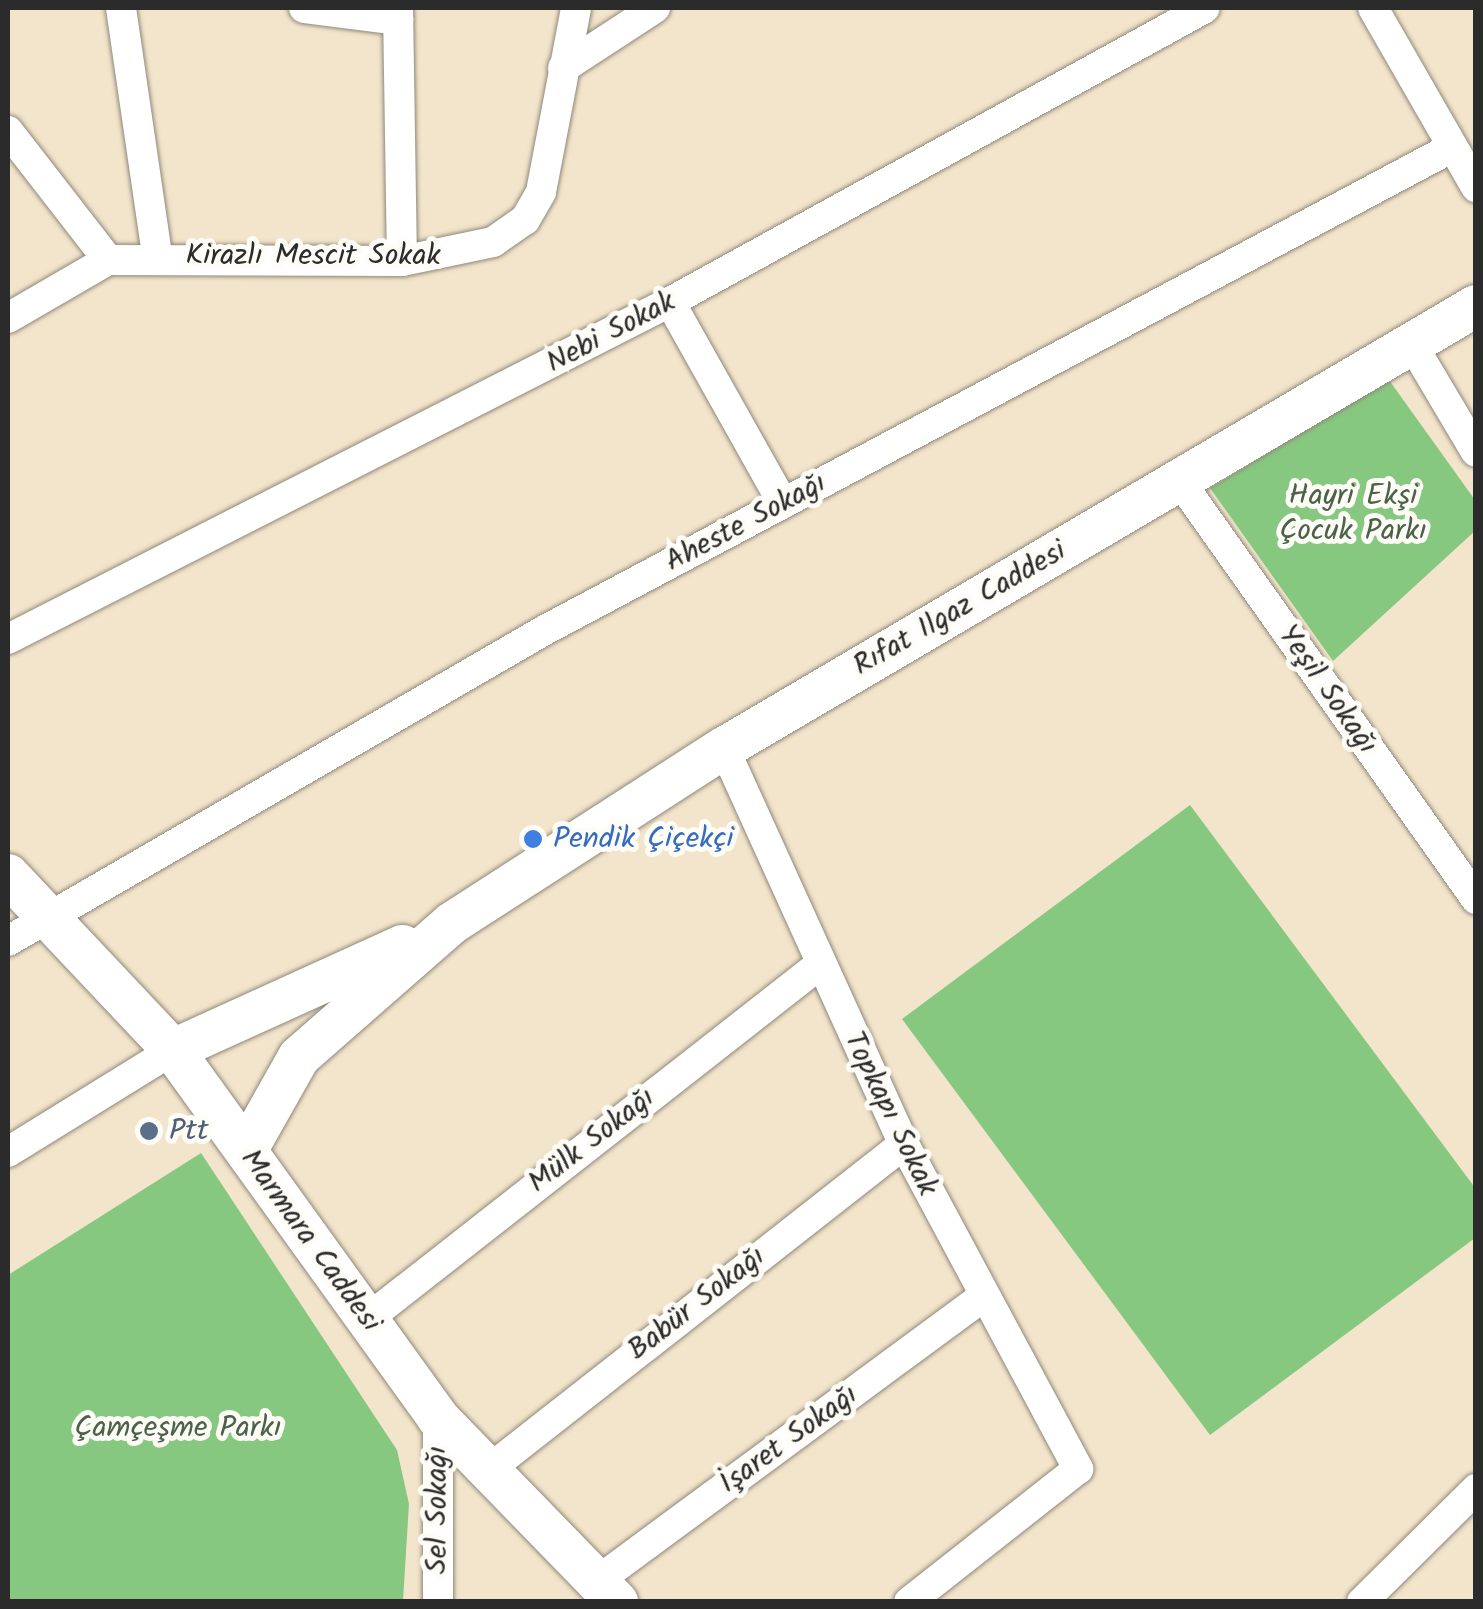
<!DOCTYPE html>
<meta charset="utf-8">
<style>
body{margin:0}
#map{position:relative;width:1483px;height:1609px;overflow:hidden;background:#f3e5cb;font-family:Kalam,sans-serif}
div>[style]{position:absolute}
.green>*{inset:0;background:#87c880}
.roads{filter:drop-shadow(0 0 2px #8f887b) drop-shadow(0 0 2px #8f887b)}
.street>*{height:30px;margin:-15px;padding:0 15px;transform-origin:15px;border-radius:15px;background:#fff}
.secondary>*{height:42px;margin:-21px;padding:0 21px;transform-origin:21px;border-radius:21px;background:#fff}
.dots>*{width:28px;height:28px;translate:-50% -50%;box-sizing:border-box;border:5px solid #fdfcf7;border-radius:50%}
span{translate:-50% -50%;white-space:nowrap;text-align:center;line-height:1.15;-webkit-text-stroke:10px #fdfcf7;paint-order:stroke}
.street-label{font-size:30px;color:#2b2b2b}
.park-label{font-size:30px;color:#4b6249}
.shop-label{font-size:30px;color:#366cbe}
.left{translate:0 -50%;text-align:left}
.service-label{font-size:30px;color:#4e5e75}
.frame{position:absolute;inset:0;border:10px solid #2b2b2b;pointer-events:none}
</style>
<div id="map">
<div class="green">
<div style="clip-path:polygon(1389px 380px,1475px 500px,1475px 531px,1333px 661px,1210px 488px)"></div>
<div style="clip-path:polygon(1190px 805px,1476px 1189px,1475px 1238px,1210px 1435px,902px 1019px)"></div>
<div style="clip-path:polygon(201px 1153px,397px 1450px,409px 1504px,403px 1601px,8px 1601px,8px 1275px)"></div>
</div>
<div class="roads">
<div class="street">
<div style="left:121px;top:8px;width:251px;rotate:81.7deg"></div>
<div style="left:304px;top:8px;width:95px;rotate:7.3deg"></div>
<div style="left:398px;top:8px;width:253px;rotate:89.1deg"></div>
<div style="left:1373px;top:8px;width:207px;rotate:60.1deg"></div>
<div style="left:563px;top:68px;width:110px;rotate:-33.1deg"></div>
<div style="left:8px;top:131px;width:163px;rotate:52.2deg"></div>
<div style="left:670px;top:302px;width:231px;rotate:60.7deg"></div>
<div style="left:8px;top:318px;width:116px;rotate:-30.1deg"></div>
<div style="left:108px;top:260px;width:294px;rotate:0.2deg"></div>
<div style="left:402px;top:261px;width:93px;rotate:-11.8deg"></div>
<div style="left:493px;top:242px;width:39px;rotate:-35deg"></div>
<div style="left:525px;top:220px;width:32px;rotate:-60deg"></div>
<div style="left:541px;top:192px;width:187px;rotate:-79.2deg"></div>
<div style="left:1413px;top:346px;width:123px;rotate:59.3deg"></div>
<div style="left:1179px;top:480px;width:514px;rotate:54.67deg"></div>
<div style="left:8px;top:639px;width:743px;rotate:-26.98deg"></div>
<div style="left:670px;top:302px;width:610px;rotate:-28.79deg"></div>
<div style="left:724px;top:748px;width:435px;rotate:65.6deg"></div>
<div style="left:904px;top:1144px;width:369px;rotate:61.8deg"></div>
<div style="left:1078px;top:1469px;width:215px;rotate:141.8deg"></div>
<div style="left:8px;top:941px;width:621px;rotate:-30.08deg"></div>
<div style="left:545px;top:630px;width:1028px;rotate:-28.01deg"></div>
<div style="left:8px;top:1152px;width:194px;rotate:-31.7deg"></div>
<div style="left:366px;top:1320px;width:576px;rotate:-38.08deg"></div>
<div style="left:492px;top:1467px;width:524px;rotate:-38.1deg"></div>
<div style="left:596px;top:1582px;width:478px;rotate:-36.4deg"></div>
<div style="left:438px;top:1602px;width:184px;rotate:-90deg"></div>
<div style="left:1362px;top:1602px;width:161px;rotate:-44.7deg"></div>
</div>
<div class="secondary">
<div style="left:8px;top:875px;width:241px;rotate:46.7deg"></div>
<div style="left:173px;top:1050px;width:453px;rotate:54.2deg"></div>
<div style="left:438px;top:1418px;width:257px;rotate:45.8deg"></div>
<div style="left:173px;top:1050px;width:252px;rotate:-24.4deg"></div>
<div style="left:246px;top:1151px;width:108px;rotate:-60.6deg"></div>
<div style="left:299px;top:1057px;width:203px;rotate:-41.2deg"></div>
<div style="left:452px;top:923px;width:323px;rotate:-32.8deg"></div>
<div style="left:724px;top:748px;width:872px;rotate:-30.45deg"></div>
</div>
</div>
<div class="dots">
<div style="left:533px;top:839px;background:#3f7fe0"></div>
<div style="left:149px;top:1131px;background:#5c6f8a"></div>
</div>
<div class="street-label">
<span style="left:313px;top:256px">Kirazlı Mescit Sokak</span>
<span style="left:611px;top:333px;rotate:-28deg">Nebi Sokak</span>
<span style="left:746px;top:523px;rotate:-28deg">Aheste Sokağı</span>
<span style="left:960px;top:609px;rotate:-30deg">Rıfat Ilgaz Caddesi</span>
<span style="left:1327px;top:690px;rotate:55deg">Yeşil Sokağı</span>
<span style="left:890px;top:1114px;rotate:64deg">Topkapı Sokak</span>
<span style="left:592px;top:1141px;rotate:-38deg">Mülk Sokağı</span>
<span style="left:310px;top:1241px;rotate:54deg">Marmara Caddesi</span>
<span style="left:697px;top:1304px;rotate:-38deg">Babür Sokağı</span>
<span style="left:789px;top:1440px;rotate:-36deg">İşaret Sokağı</span>
<span style="left:438px;top:1510px;rotate:-90deg">Sel Sokağı</span>
</div>
<div class="park-label">
<span style="left:1353px;top:513px">Hayri Ekşi<br>Çocuk Parkı</span>
<span style="left:178px;top:1428px">Çamçeşme Parkı</span>
</div>
<div class="shop-label">
<span class="left" style="left:553px;top:839px">Pendik Çiçekçi</span>
</div>
<div class="service-label">
<span class="left" style="left:169px;top:1131px">Ptt</span>
</div>
<div class="frame"></div>
</div>
